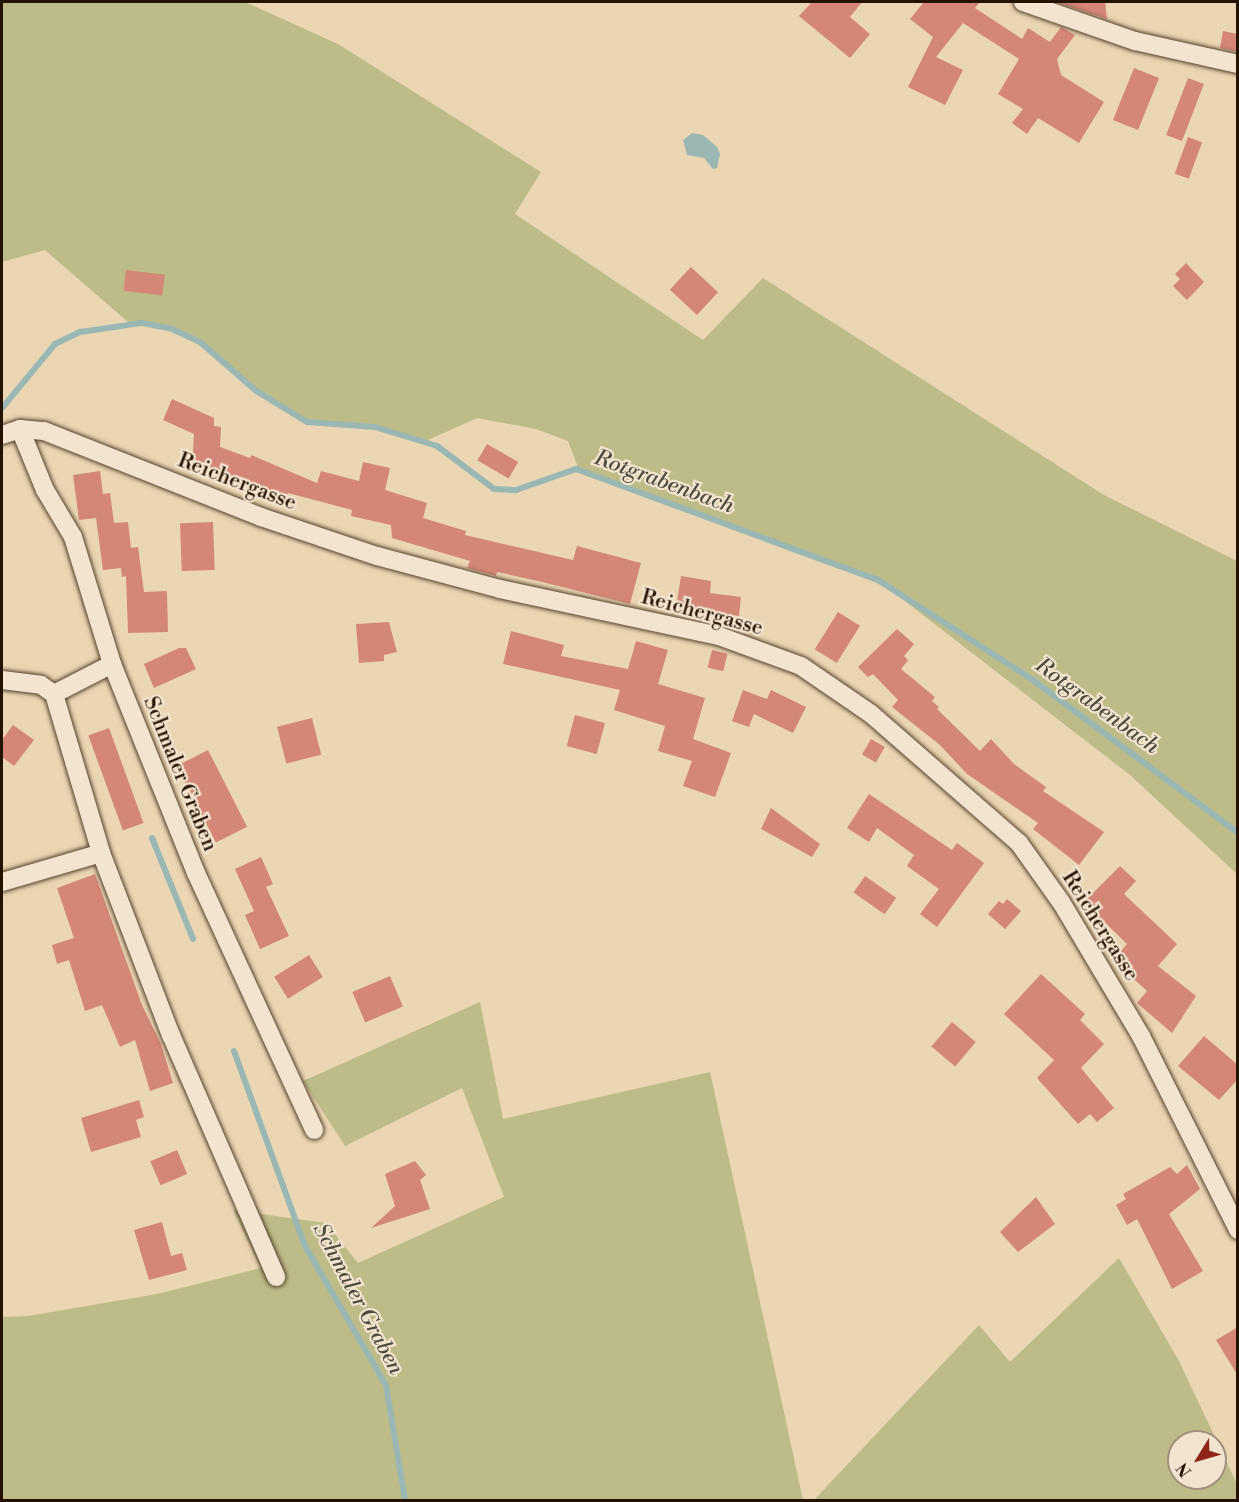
<!DOCTYPE html>
<style>
body{margin:0}
#map{position:relative;width:1239px;height:1502px;overflow:hidden;background:#ebd6b3;font-family:"Libre Bodoni",serif}
div>[style]{position:absolute}
.green>*{inset:0;background:#bdbc89}
.water>*{inset:0;background:#9ab7b4}
.stream>*{height:6px;margin:-3px;padding:0 3px;transform-origin:3px;border-radius:3px;background:#9ab7b4}
.building>*{inset:0;background:#d48777;transform-origin:0 0}
.roads{filter:drop-shadow(0 0 2px #56422d) drop-shadow(0 0 2px #56422d)}
.street>*{height:18px;margin:-9px;padding:0 9px;transform-origin:9px;border-radius:9px;background:#f2e4ce}
span{translate:-50% -50%;white-space:nowrap;text-align:center;line-height:1.15;-webkit-text-stroke:4.5px #f2e4ce;paint-order:stroke}
.street-label{font-size:21px;color:#251100}
.water-label{font-size:22px;color:#4e4b3f;font-style:italic}
.frame{position:absolute;inset:0;border:3px solid #251100;pointer-events:none}
.north{position:absolute;left:1167px;top:1430px;width:60px;height:60px;box-sizing:border-box;background:#f2e4ce;border:2px solid #a0907c;border-radius:50%;rotate:233deg;font-size:16px;font-weight:700;line-height:24px;text-align:center;color:#251100}
.north::after{content:'';display:block;margin:auto;width:21px;height:27px;background:#8f2418;clip-path:polygon(50% 0,100% 100%,50% 72%,0 100%)}
</style>
<div id="map">
<div class="green">
<div style="clip-path:polygon(2px 2px,245px 2px,338px 44px,541px 172px,515px 214px,703px 340px,763px 278px,1104px 495px,1237px 561px,1237px 874px,1130px 775px,875px 578px,579px 470px,568px 441px,536px 429px,477px 418px,426px 441px,373px 425px,303px 420px,246px 384px,199px 342px,167px 326px,128px 322px,45px 250px,2px 262px)"></div>
<div style="clip-path:polygon(480px 1002px,503px 1119px,710px 1072px,803px 1500px,2px 1500px,2px 1317px,28px 1316px,157px 1294px,261px 1268px,233px 1210px,326px 1223px,358px 1263px,504px 1197px,462px 1088px,345px 1146px,303px 1081px)"></div>
<div style="clip-path:polygon(evenodd,1119px 1258px,1179px 1361px,1237px 1484px,1237px 1500px,814px 1500px,979px 1325px,1010px 1362px,1119px 1258px,1179px 1442px,1215px 1442px,1215px 1478px,1179px 1478px,1179px 1442px)"></div>
</div>
<div class="water">
<div style="clip-path:polygon(692px 133px,703px 135px,717px 147px,720px 154px,717px 168px,713px 169px,704px 158px,687px 155px,683px 140px)"></div>
</div>
<div class="stream">
<div style="left:2px;top:408px;width:83px;rotate:-50.4deg"></div>
<div style="left:55px;top:344px;width:28px;rotate:-26deg"></div>
<div style="left:80px;top:332px;width:63px;rotate:-8.3deg"></div>
<div style="left:142px;top:323px;width:31px;rotate:11deg"></div>
<div style="left:172px;top:329px;width:31px;rotate:25deg"></div>
<div style="left:200px;top:342px;width:73px;rotate:41.1deg"></div>
<div style="left:255px;top:390px;width:61px;rotate:31.6deg"></div>
<div style="left:307px;top:422px;width:68px;rotate:4.2deg"></div>
<div style="left:375px;top:427px;width:65px;rotate:17deg"></div>
<div style="left:437px;top:446px;width:71px;rotate:37deg"></div>
<div style="left:494px;top:489px;width:22px;rotate:3deg"></div>
<div style="left:516px;top:490px;width:64px;rotate:-19.3deg"></div>
<div style="left:576px;top:469px;width:322px;rotate:20.2deg"></div>
<div style="left:878px;top:580px;width:184px;rotate:32.8deg"></div>
<div style="left:1033px;top:680px;width:256px;rotate:36.7deg"></div>
<div style="left:152px;top:838px;width:109px;rotate:67.9deg"></div>
<div style="left:234px;top:1051px;width:208px;rotate:70deg"></div>
<div style="left:305px;top:1246px;width:161px;rotate:59.8deg"></div>
<div style="left:386px;top:1385px;width:117px;rotate:80.6deg"></div>
</div>
<div class="building">
<div style="clip-path:polygon(812px 2px,862px 2px,850px 17px,870px 34px,850px 58px,799px 16px)"></div>
<div style="clip-path:polygon(924px 2px,980px 2px,975px 8px,1022px 39px,1028px 28px,1050px 42px,1061px 27px,1075px 35px,1057px 59px,1061px 75px,1104px 102px,1079px 143px,1038px 118px,1027px 134px,1012px 123px,1023px 109px,998px 94px,1019px 59px,963px 23px,936px 57px,963px 70px,945px 105px,908px 87px,933px 37px,910px 19px)"></div>
<div style="clip-path:polygon(1056px 2px,1105px 2px,1107px 19px)"></div>
<div style="clip-path:polygon(1223px 31px,1238px 34px,1238px 52px,1220px 48px)"></div>
<div style="left:1134px;top:68px;width:27px;height:56px;rotate:22deg"></div>
<div style="left:1188px;top:78px;width:17px;height:61px;rotate:21deg"></div>
<div style="left:1188px;top:137px;width:15px;height:39px;rotate:20deg"></div>
<div style="clip-path:polygon(1186px 263px,1204px 282px,1187px 300px,1173px 286px,1180px 279px,1175px 274px)"></div>
<div style="left:691px;top:267px;width:37px;height:31px;rotate:43deg"></div>
<div style="left:126px;top:270px;width:39px;height:21px;rotate:7deg"></div>
<div style="clip-path:polygon(172px 399px,214px 418px,214px 426px,221px 427px,220px 447px,250px 458px,251px 455px,317px 483px,321px 471px,359px 481px,363px 462px,390px 468px,385px 490px,427px 503px,423px 518px,466px 531px,465px 535px,573px 560px,577px 546px,641px 563px,630px 604px,538px 581px,497px 572px,496px 576px,467px 568px,470px 561px,392px 538px,391px 525px,351px 516px,352px 510px,288px 493px,284px 501px,233px 478px,231px 481px,218px 477px,218px 470px,192px 469px,194px 434px,163px 420px)"></div>
<div style="left:487px;top:444px;width:36px;height:19px;rotate:30deg"></div>
<div style="clip-path:polygon(100px 471px,103px 494px,110px 493px,114px 523px,128px 522px,131px 548px,138px 547px,144px 592px,167px 591px,168px 632px,128px 633px,126px 576px,122px 577px,121px 568px,103px 570px,96px 518px,79px 520px,73px 475px)"></div>
<div style="left:213px;top:522px;width:48px;height:33px;rotate:88deg"></div>
<div style="clip-path:polygon(681px 576px,711px 581px,710px 593px,741px 597px,739px 616px,676px 608px)"></div>
<div style="left:838px;top:612px;width:26px;height:44px;rotate:32deg"></div>
<div style="clip-path:polygon(389px 622px,397px 652px,384px 655px,384px 661px,359px 663px,356px 624px)"></div>
<div style="clip-path:polygon(897px 629px,914px 644px,904px 656px,908px 660px,901px 669px,935px 697px,932px 701px,939px 707px,937px 709px,980px 751px,991px 739px,1014px 764px,1046px 787px,1043px 791px,1104px 832px,1079px 865px,1033px 829px,1038px 823px,967px 774px,940px 745px,892px 707px,898px 700px,873px 674px,868px 677px,858px 667px)"></div>
<div style="clip-path:polygon(511px 631px,564px 645px,561px 656px,628px 669px,636px 641px,668px 650px,658px 684px,705px 698px,693px 739px,731px 753px,715px 797px,683px 786px,692px 761px,658px 751px,665px 726px,614px 710px,620px 690px,503px 664px)"></div>
<div style="clip-path:polygon(179px 648px,186px 648px,196px 669px,154px 688px,144px 664px)"></div>
<div style="left:712px;top:650px;width:16px;height:18px;rotate:14deg"></div>
<div style="clip-path:polygon(743px 690px,767px 699px,771px 690px,806px 707px,793px 733px,754px 714px,749px 727px,732px 721px)"></div>
<div style="left:575px;top:715px;width:31px;height:32px;rotate:15deg"></div>
<div style="left:312px;top:718px;width:38px;height:36px;rotate:76deg"></div>
<div style="clip-path:polygon(13px 725px,34px 740px,14px 766px,2px 757px,2px 740px)"></div>
<div style="left:109px;top:728px;width:101px;height:22px;rotate:70deg"></div>
<div style="left:871px;top:739px;width:16px;height:18px;rotate:30deg"></div>
<div style="left:208px;top:750px;width:86px;height:35px;rotate:63deg"></div>
<div style="clip-path:polygon(869px 794px,952px 850px,957px 843px,984px 863px,937px 927px,920px 914px,939px 889px,907px 866px,914px 855px,877px 828px,869px 842px,847px 828px)"></div>
<div style="clip-path:polygon(771px 808px,820px 844px,812px 857px,761px 829px)"></div>
<div style="clip-path:polygon(261px 857px,273px 884px,266px 887px,289px 936px,260px 949px,245px 915px,254px 911px,235px 869px)"></div>
<div style="clip-path:polygon(1120px 866px,1136px 881px,1124px 894px,1177px 944px,1158px 966px,1196px 996px,1172px 1033px,1137px 1003px,1147px 991px,1113px 960px,1127px 944px,1084px 902px)"></div>
<div style="clip-path:polygon(95px 874px,142px 1005px,161px 1044px,173px 1083px,150px 1091px,135px 1040px,120px 1047px,102px 1005px,85px 1011px,69px 960px,57px 964px,52px 945px,74px 938px,57px 888px)"></div>
<div style="left:865px;top:876px;width:38px;height:20px;rotate:35deg"></div>
<div style="clip-path:polygon(1007px 899px,1021px 911px,1005px 929px,988px 914px,999px 901px,1003px 904px)"></div>
<div style="left:309px;top:955px;width:26px;height:41px;rotate:58deg"></div>
<div style="clip-path:polygon(1041px 974px,1085px 1014px,1080px 1020px,1104px 1044px,1081px 1068px,1114px 1108px,1097px 1122px,1090px 1114px,1078px 1124px,1037px 1078px,1054px 1060px,1004px 1014px)"></div>
<div style="left:390px;top:976px;width:33px;height:41px;rotate:67deg"></div>
<div style="left:952px;top:1022px;width:31px;height:32px;rotate:40deg"></div>
<div style="clip-path:polygon(1204px 1036px,1238px 1065px,1238px 1079px,1219px 1100px,1178px 1066px)"></div>
<div style="clip-path:polygon(139px 1100px,144px 1117px,136px 1120px,141px 1137px,91px 1152px,81px 1118px)"></div>
<div style="left:177px;top:1150px;width:26px;height:29px;rotate:67deg"></div>
<div style="clip-path:polygon(415px 1161px,426px 1175px,420px 1180px,430px 1209px,371px 1228px,395px 1206px,385px 1174px)"></div>
<div style="clip-path:polygon(1187px 1165px,1200px 1189px,1169px 1214px,1203px 1271px,1172px 1289px,1137px 1219px,1127px 1225px,1116px 1205px,1126px 1199px,1123px 1194px,1170px 1167px,1177px 1174px)"></div>
<div style="clip-path:polygon(1036px 1197px,1055px 1224px,1018px 1252px,1000px 1232px)"></div>
<div style="clip-path:polygon(162px 1222px,171px 1256px,182px 1253px,187px 1270px,149px 1280px,134px 1230px)"></div>
<div style="clip-path:polygon(1238px 1327px,1238px 1376px,1216px 1340px)"></div>
</div>
<div class="roads">
<div class="street">
<div style="left:1023px;top:2px;width:119px;rotate:19.2deg"></div>
<div style="left:1135px;top:41px;width:106px;rotate:12.6deg"></div>
<div style="left:20px;top:429px;width:66px;rotate:67.7deg"></div>
<div style="left:45px;top:490px;width:55px;rotate:59.2deg"></div>
<div style="left:73px;top:537px;width:133px;rotate:72.9deg"></div>
<div style="left:112px;top:664px;width:225px;rotate:68.1deg"></div>
<div style="left:196px;top:873px;width:283px;rotate:65.3deg"></div>
<div style="left:2px;top:435px;width:19px;rotate:-18deg"></div>
<div style="left:20px;top:429px;width:24px;rotate:5deg"></div>
<div style="left:44px;top:431px;width:233px;rotate:21.6deg"></div>
<div style="left:261px;top:517px;width:122px;rotate:18.6deg"></div>
<div style="left:377px;top:556px;width:127px;rotate:15deg"></div>
<div style="left:500px;top:589px;width:224px;rotate:12.1deg"></div>
<div style="left:719px;top:636px;width:87px;rotate:20.1deg"></div>
<div style="left:801px;top:666px;width:85px;rotate:34.4deg"></div>
<div style="left:871px;top:714px;width:196px;rotate:41.1deg"></div>
<div style="left:1019px;top:843px;width:72px;rotate:54.6deg"></div>
<div style="left:1061px;top:902px;width:158px;rotate:59.2deg"></div>
<div style="left:1142px;top:1038px;width:215px;rotate:63.4deg"></div>
<div style="left:2px;top:680px;width:39px;rotate:7deg"></div>
<div style="left:41px;top:685px;width:16px;rotate:35deg"></div>
<div style="left:54px;top:694px;width:65px;rotate:-27.3deg"></div>
<div style="left:54px;top:694px;width:166px;rotate:73.5deg"></div>
<div style="left:101px;top:853px;width:195px;rotate:69deg"></div>
<div style="left:171px;top:1035px;width:264px;rotate:66.5deg"></div>
<div style="left:2px;top:882px;width:103px;rotate:-16.3deg"></div>
</div>
</div>
<div class="street-label">
<span style="left:237px;top:482px;rotate:21deg">Reichergasse</span>
<span style="left:702px;top:613px;rotate:15deg">Reichergasse</span>
<span style="left:180px;top:774px;rotate:68deg">Schmaler Graben</span>
<span style="left:1100px;top:926px;rotate:58deg">Reichergasse</span>
</div>
<div class="water-label">
<span style="left:664px;top:482px;rotate:20deg">Rotgrabenbach</span>
<span style="left:1097px;top:706px;rotate:36deg">Rotgrabenbach</span>
<span style="left:358px;top:1299px;rotate:62deg">Schmaler Graben</span>
</div>
<div class="frame"></div>
<div class="north">N</div>
</div>
